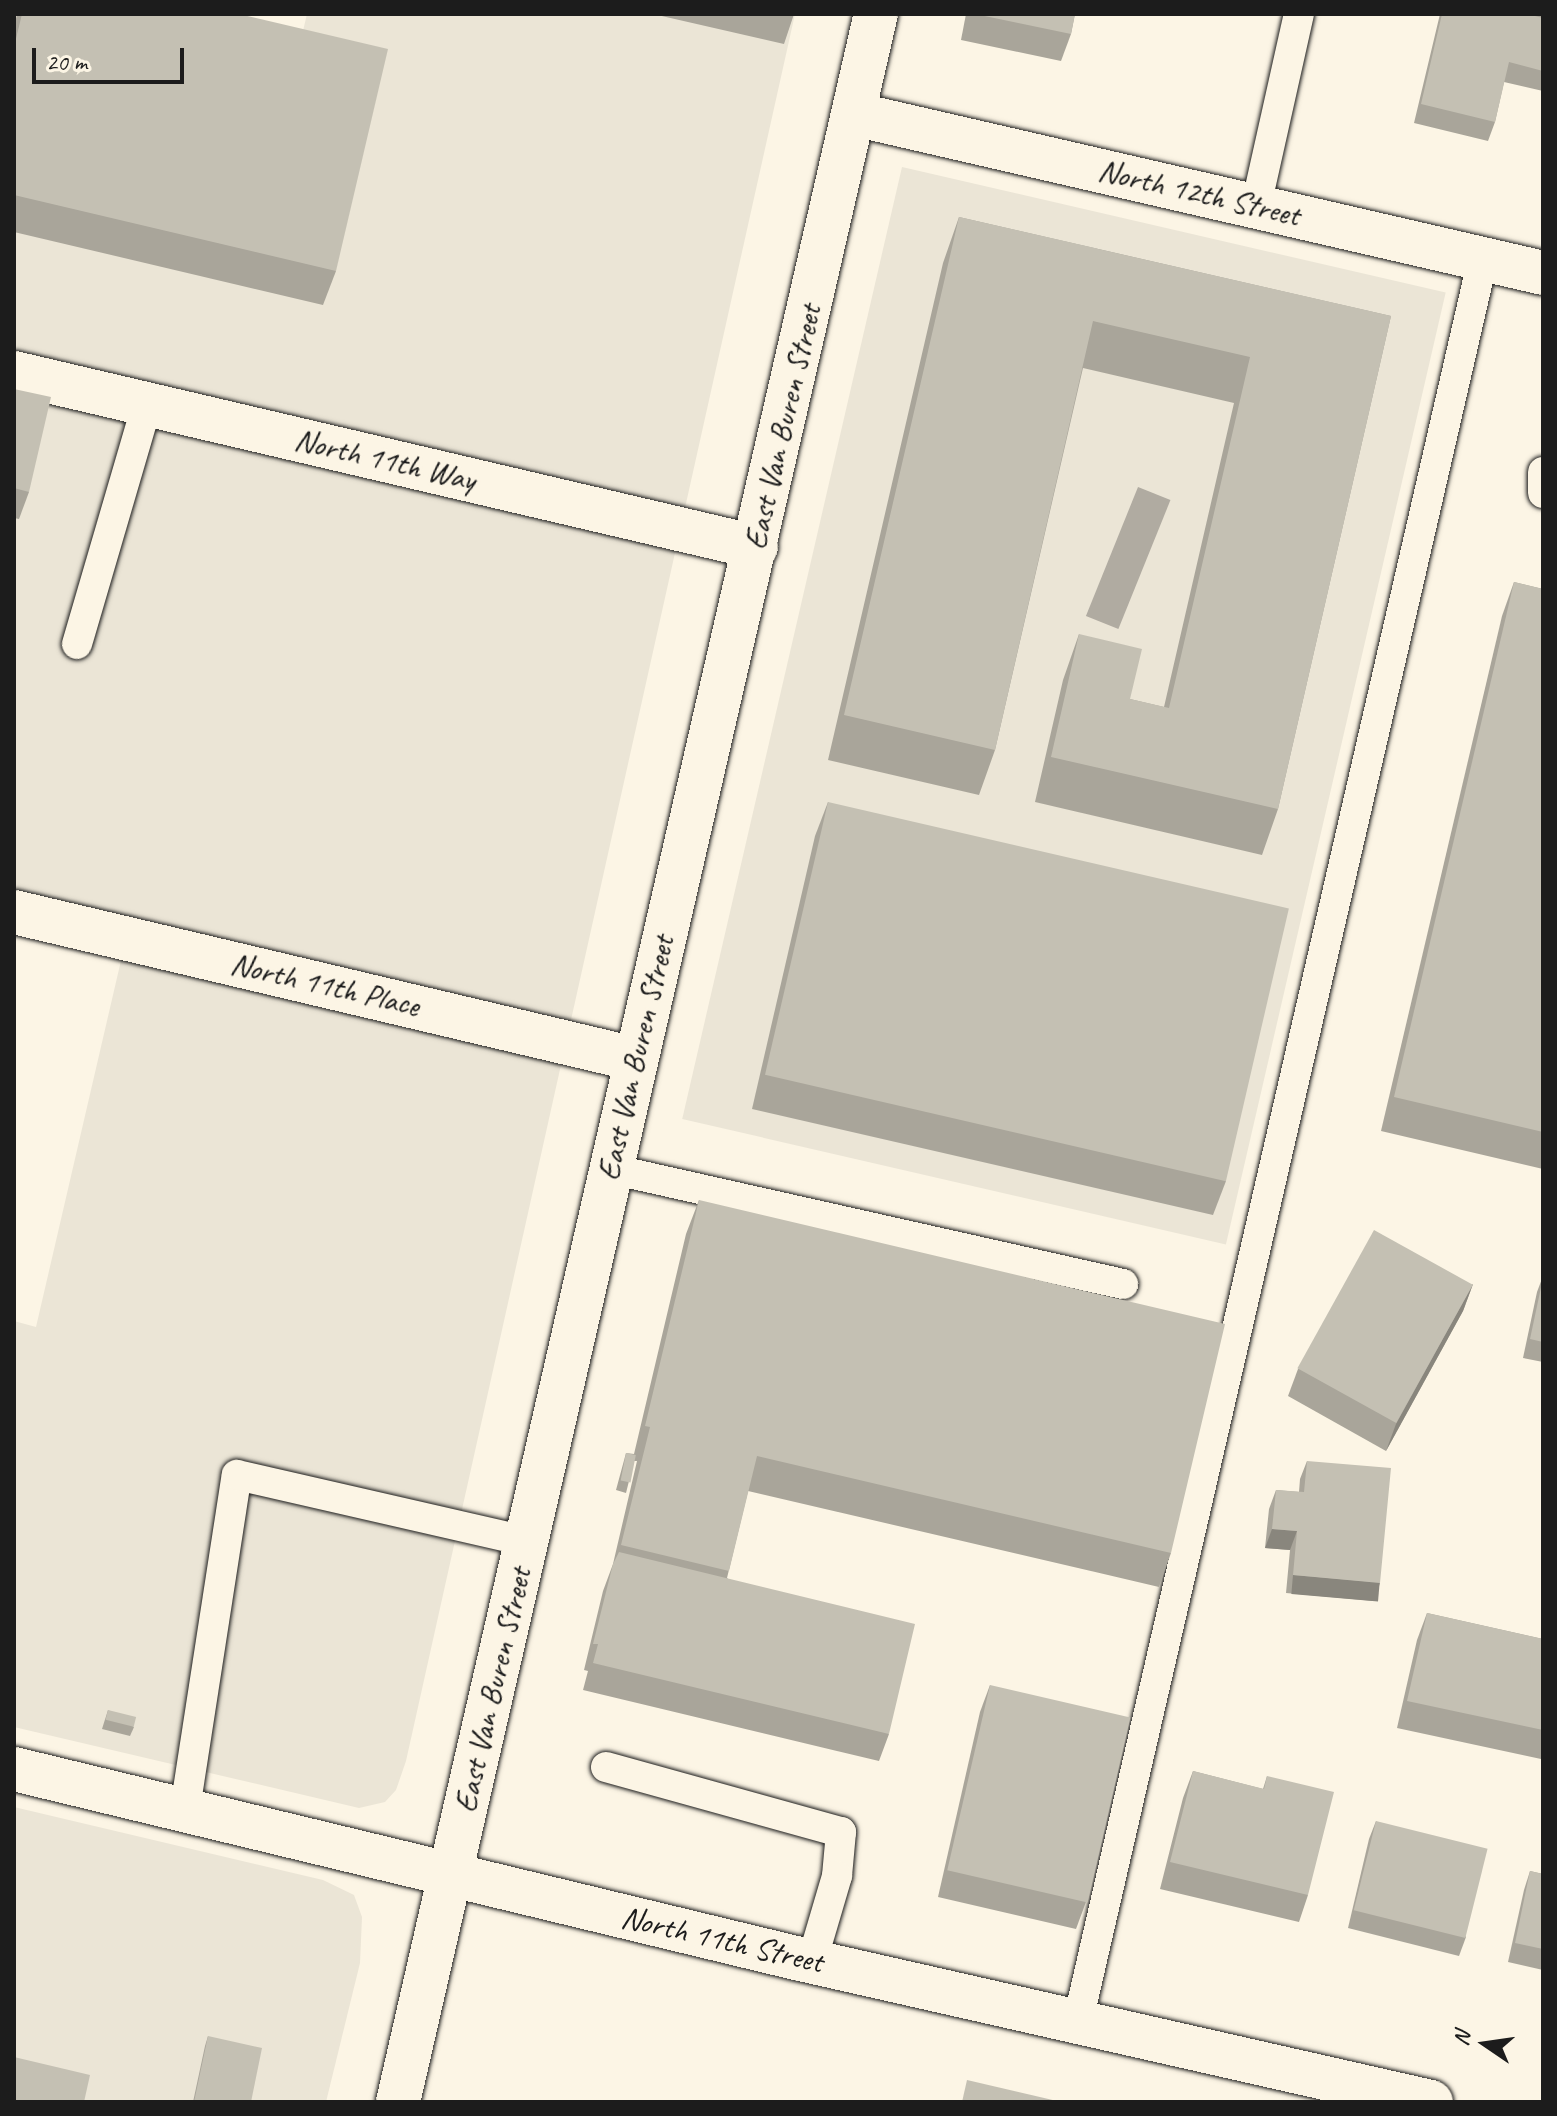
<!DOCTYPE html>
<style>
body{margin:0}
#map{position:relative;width:1557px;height:2116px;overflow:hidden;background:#fcf5e5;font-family:Caveat,sans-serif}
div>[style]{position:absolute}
.built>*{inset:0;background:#ebe5d6;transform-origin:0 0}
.water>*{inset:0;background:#b0aba1;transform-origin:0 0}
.roads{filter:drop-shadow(0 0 2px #1c1c1c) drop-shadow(0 0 2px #1c1c1c)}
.service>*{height:30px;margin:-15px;padding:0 15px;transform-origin:15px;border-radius:15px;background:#fcf5e5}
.minor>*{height:44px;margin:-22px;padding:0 22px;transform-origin:22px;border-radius:22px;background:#fcf5e5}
.tertiary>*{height:44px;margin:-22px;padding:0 22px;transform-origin:22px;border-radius:22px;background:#fcf5e5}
.primary>*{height:44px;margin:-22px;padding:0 22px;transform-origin:22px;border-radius:22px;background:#fcf5e5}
.wall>*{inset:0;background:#a9a59a}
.shaded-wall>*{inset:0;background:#89867d;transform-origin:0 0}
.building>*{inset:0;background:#c4c0b3;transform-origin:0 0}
span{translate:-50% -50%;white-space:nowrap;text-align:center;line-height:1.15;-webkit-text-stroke:6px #fcf5e5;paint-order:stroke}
.street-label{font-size:32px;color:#1c1c1c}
.frame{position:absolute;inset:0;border:16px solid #1c1c1c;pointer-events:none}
.north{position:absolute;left:1445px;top:2004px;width:80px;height:80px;-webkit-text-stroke:6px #fcf5e5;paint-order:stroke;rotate:283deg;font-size:22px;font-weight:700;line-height:32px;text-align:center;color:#1c1c1c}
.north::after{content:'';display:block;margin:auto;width:28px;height:36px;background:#1c1c1c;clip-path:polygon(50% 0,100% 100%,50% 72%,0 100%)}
.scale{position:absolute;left:32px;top:48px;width:152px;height:36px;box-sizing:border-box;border:4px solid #1c1c1c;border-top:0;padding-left:10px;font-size:24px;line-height:28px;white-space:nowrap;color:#1c1c1c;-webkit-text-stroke:6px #fcf5e5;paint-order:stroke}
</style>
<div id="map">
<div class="built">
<div style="clip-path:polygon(14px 14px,115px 14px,297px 56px,307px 14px,795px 14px,406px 1761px,396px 1790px,385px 1802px,359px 1808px,14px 1727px,14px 1321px,36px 1327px,129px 926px,14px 900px)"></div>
<div style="left:902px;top:167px;width:558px;height:977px;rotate:13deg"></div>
<div style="clip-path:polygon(14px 1807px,323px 1880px,354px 1895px,362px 1917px,360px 1963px,326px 2102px,14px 2102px)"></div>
</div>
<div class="water">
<div style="left:1138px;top:487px;width:35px;height:139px;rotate:22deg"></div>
</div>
<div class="roads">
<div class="service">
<div style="left:1256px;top:206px;width:197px;rotate:-77.4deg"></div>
<div style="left:1543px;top:472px;width:21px;rotate:90deg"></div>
<div style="left:77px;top:644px;width:250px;rotate:-73.7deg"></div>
<div style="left:611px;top:1169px;width:525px;rotate:12.66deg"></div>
<div style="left:606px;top:1767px;width:244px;rotate:15.5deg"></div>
<div style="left:841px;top:1832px;width:44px;rotate:95.2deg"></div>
<div style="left:837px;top:1876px;width:89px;rotate:106.4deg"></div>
<div style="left:185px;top:1809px;width:338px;rotate:-81.2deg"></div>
<div style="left:237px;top:1475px;width:296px;rotate:12.9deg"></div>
<div style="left:1078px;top:2021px;width:1809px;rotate:-77.06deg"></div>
</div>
<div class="minor">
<div style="left:854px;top:114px;width:707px;rotate:12.99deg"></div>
<div style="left:14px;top:373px;width:762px;rotate:13.2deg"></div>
<div style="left:14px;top:912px;width:638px;rotate:13.32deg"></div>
</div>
<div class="tertiary">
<div style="left:14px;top:1769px;width:805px;rotate:13.59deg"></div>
<div style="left:796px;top:1958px;width:651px;rotate:12.78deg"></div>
</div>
<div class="primary">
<div style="left:398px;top:2102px;width:2142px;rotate:-77.11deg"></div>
</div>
</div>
<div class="wall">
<div style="clip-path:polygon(17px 14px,239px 14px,336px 271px,323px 305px,14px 232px,14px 28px)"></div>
<div style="clip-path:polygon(653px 14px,794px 14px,784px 44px)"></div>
<div style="clip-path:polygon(966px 14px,1075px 14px,1071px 34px,1061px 61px,961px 40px)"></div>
<div style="clip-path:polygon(1440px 14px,1543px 14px,1543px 91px,1504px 82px,1495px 122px,1488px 141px,1414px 123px)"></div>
<div style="clip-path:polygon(959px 217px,1391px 316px,1278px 809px,1262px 855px,1035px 802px,1063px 680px,1079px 634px,1130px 699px,1164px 707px,1234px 403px,1083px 368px,995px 750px,979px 795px,828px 760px,943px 263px)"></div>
<div style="clip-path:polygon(14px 389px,29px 492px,19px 519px,14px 518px)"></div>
<div style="clip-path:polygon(1514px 582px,1543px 589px,1543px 1169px,1381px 1131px,1502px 616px)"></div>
<div style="clip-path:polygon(828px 802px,1226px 1181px,1213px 1215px,752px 1109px,815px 836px)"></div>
<div style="clip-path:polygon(699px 1200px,1171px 1553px,1159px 1587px,748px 1491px,727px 1578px,889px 1734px,879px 1761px,583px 1690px,588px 1671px,584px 1670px,603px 1591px,613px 1564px,637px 1461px,634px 1461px,626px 1493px,616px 1490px,626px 1453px,634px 1454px,686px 1234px)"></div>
<div style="clip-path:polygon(1543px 1276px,1543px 1362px,1523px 1358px,1537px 1292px)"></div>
<div style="clip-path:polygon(1473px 1284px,1463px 1311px,1386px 1451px,1288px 1396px,1298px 1369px)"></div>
<div style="clip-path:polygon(1307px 1461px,1380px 1583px,1374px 1601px,1286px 1593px,1290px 1550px,1265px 1548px,1269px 1509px,1276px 1490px,1299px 1492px,1300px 1479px)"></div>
<div style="clip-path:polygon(1427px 1613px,1543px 1639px,1543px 1753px,1541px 1759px,1397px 1728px,1417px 1640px)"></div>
<div style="clip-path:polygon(990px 1685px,1086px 1902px,1076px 1929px,938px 1897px,980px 1712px)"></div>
<div style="clip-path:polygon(108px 1710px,134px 1727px,130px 1736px,102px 1729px)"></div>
<div style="clip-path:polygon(1193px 1771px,1263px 1789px,1267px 1776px,1308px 1895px,1299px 1922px,1160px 1889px,1183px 1798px)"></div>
<div style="clip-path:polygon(1376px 1821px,1466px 1937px,1459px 1956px,1348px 1928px,1369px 1839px)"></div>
<div style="clip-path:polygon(1530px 1871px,1543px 1874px,1543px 1970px,1508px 1962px,1524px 1890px)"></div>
<div style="clip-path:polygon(208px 2036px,251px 2102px,193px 2102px,205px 2046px)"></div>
</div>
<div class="shaded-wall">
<div style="clip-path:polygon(1473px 1284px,1463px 1311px,1386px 1451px,1396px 1424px)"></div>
<div style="clip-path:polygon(1272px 1529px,1297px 1531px,1290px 1550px,1265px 1548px)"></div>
<div style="left:1293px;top:1575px;width:87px;height:19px;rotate:5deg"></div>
</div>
<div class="building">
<div style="clip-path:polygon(22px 14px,239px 14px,388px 49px,336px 271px,14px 195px,14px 47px)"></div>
<div style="clip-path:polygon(975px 14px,1075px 14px,1071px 34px)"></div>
<div style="clip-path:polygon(1442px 14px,1527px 14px,1543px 18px,1543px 71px,1509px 62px,1495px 122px,1421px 104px)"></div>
<div style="clip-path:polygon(959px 217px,1391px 316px,1278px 809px,1051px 757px,1079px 634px,1142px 649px,1130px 699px,1169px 708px,1250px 357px,1093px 321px,995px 750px,844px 715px)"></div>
<div style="clip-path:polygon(14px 389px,51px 397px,29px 492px,14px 488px)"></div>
<div style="clip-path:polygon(1514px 582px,1543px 589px,1543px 1132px,1394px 1097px)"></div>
<div style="left:828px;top:802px;width:473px;height:280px;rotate:13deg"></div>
<div style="clip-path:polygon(699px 1200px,1225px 1324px,1171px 1553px,757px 1456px,729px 1571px,621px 1545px,650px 1427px,645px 1426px)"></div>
<div style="left:1374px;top:1230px;width:113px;height:158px;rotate:29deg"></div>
<div style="clip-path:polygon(1543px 1278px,1543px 1342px,1530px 1339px)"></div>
<div style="left:626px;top:1453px;width:10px;height:28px;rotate:11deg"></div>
<div style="clip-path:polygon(1307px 1461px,1391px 1468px,1380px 1583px,1293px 1575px,1297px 1531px,1272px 1529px,1276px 1490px,1304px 1492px)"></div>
<div style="clip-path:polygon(619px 1552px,915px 1624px,889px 1734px,593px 1663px,598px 1644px,593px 1644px,613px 1564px)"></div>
<div style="clip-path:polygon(1427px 1613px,1543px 1639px,1543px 1730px,1407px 1701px)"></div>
<div style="left:990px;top:1685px;width:144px;height:190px;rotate:13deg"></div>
<div style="left:108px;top:1710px;width:29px;height:10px;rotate:14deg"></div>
<div style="clip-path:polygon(1193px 1771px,1264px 1789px,1267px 1776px,1334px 1792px,1308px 1895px,1170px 1862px)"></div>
<div style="left:1376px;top:1821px;width:115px;height:92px;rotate:14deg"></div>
<div style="clip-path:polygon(1530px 1871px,1543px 1874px,1543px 1949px,1515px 1943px)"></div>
<div style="clip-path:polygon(208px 2036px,262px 2048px,251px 2102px,194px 2102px)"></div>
<div style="clip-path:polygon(14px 2057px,90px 2075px,84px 2102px,14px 2102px)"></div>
<div style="clip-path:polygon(967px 2080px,1057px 2101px,1057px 2102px,962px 2102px)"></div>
</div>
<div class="street-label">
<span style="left:1199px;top:193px;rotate:13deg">North 12th Street</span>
<span style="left:783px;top:427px;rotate:-77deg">East Van Buren Street</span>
<span style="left:385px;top:460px;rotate:13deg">North 11th Way</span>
<span style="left:325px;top:985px;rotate:13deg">North 11th Place</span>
<span style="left:636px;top:1058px;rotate:-77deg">East Van Buren Street</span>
<span style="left:493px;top:1690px;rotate:-77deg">East Van Buren Street</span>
<span style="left:722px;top:1940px;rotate:13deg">North 11th Street</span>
</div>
<div class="frame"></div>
<div class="north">N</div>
<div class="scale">20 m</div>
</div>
